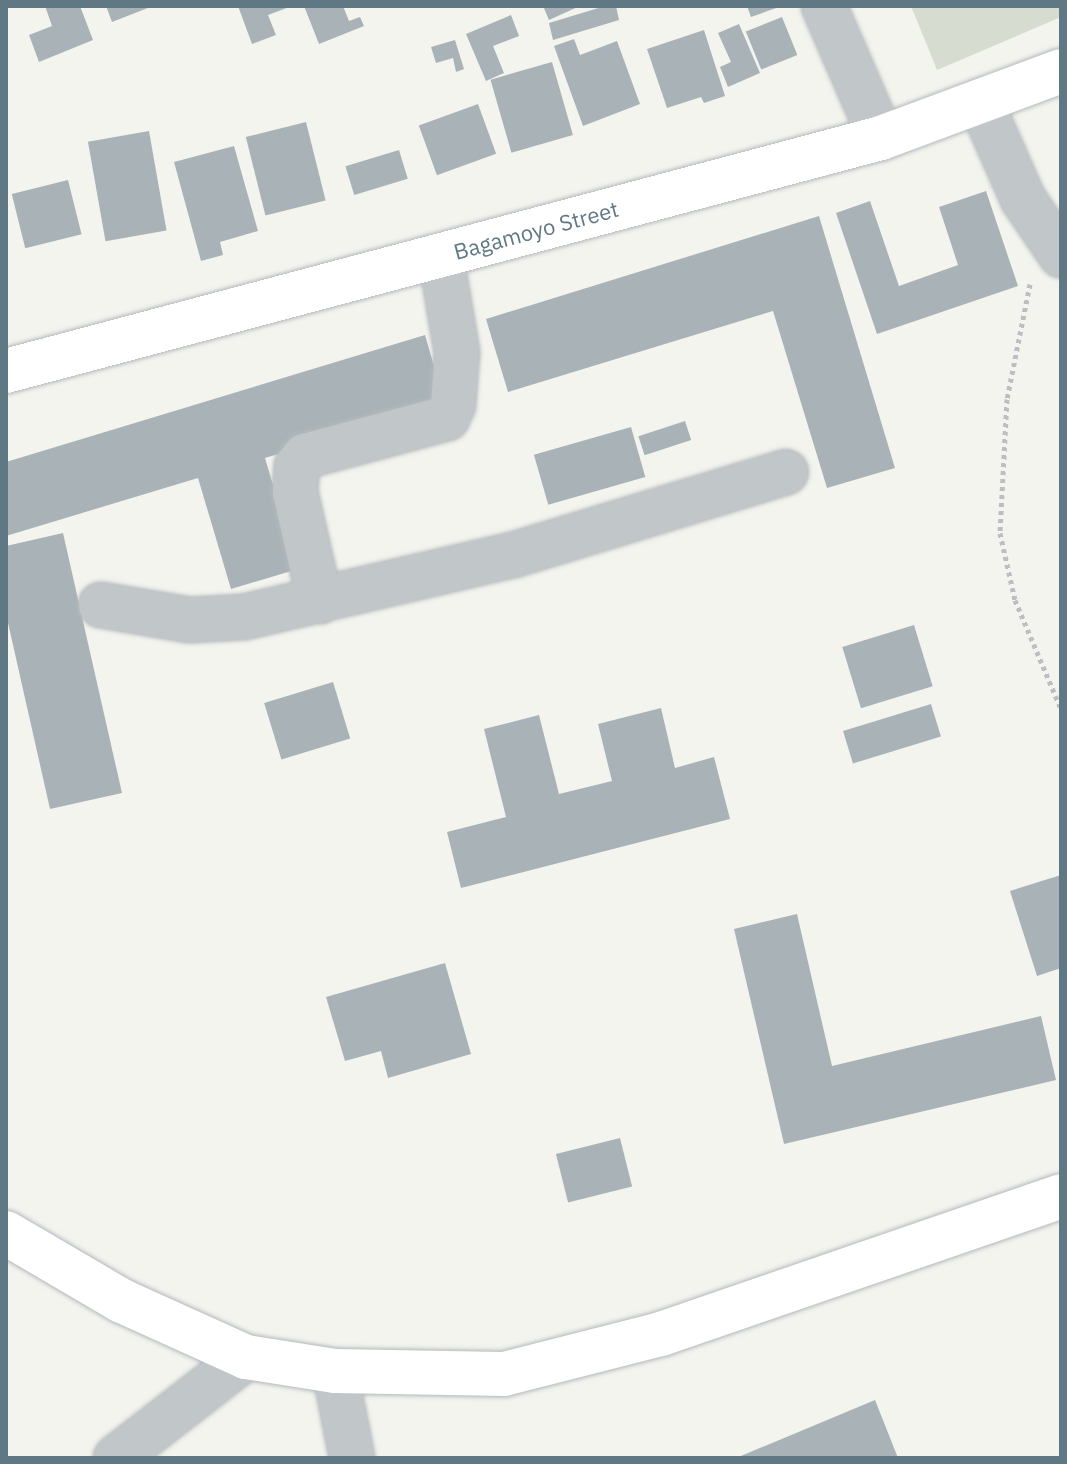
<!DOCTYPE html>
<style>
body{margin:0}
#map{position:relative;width:1067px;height:1464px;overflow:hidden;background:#f4f4ef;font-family:"IBM Plex Sans",sans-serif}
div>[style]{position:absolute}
.green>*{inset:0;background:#d6dcd0}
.building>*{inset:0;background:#a9b3b7;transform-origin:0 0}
.path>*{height:5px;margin-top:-2.5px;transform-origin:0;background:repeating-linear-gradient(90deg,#bcbfc1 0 4px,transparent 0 8px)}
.roads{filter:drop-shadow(0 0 2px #b4b9bc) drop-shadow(0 0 2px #b4b9bc)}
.minor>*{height:44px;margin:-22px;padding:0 22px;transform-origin:22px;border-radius:22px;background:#c1c6c8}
.major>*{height:44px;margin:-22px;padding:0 22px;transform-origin:22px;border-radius:22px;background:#fff}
.highway>*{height:44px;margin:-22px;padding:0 22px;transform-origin:22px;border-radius:22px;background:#fff}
span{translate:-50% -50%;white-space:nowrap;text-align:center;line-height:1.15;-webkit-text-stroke:8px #fff;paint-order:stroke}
.street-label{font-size:22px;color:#607883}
.frame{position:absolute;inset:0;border:8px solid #607883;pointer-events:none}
</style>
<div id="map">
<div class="green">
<div style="clip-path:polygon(911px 6px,1061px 6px,1061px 17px,937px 70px)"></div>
</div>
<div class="building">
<div style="clip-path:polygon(45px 6px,80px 6px,93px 40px,39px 62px,29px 35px,52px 26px)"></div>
<div style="clip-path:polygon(106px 6px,153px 6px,112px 22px)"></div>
<div style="clip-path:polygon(238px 6px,292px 6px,268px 15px,276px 35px,252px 44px)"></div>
<div style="clip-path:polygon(304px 6px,343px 6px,349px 21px,360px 17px,364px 26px,319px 44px)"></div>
<div style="clip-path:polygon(543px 6px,580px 6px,549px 20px)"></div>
<div style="clip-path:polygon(605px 6px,616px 6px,619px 20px,553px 40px,549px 23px)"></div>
<div style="clip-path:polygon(747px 6px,782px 6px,751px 17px)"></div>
<div style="clip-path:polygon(511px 15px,519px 36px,493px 46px,504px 73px,486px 81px,466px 34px)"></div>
<div style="left:782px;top:17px;width:41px;height:39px;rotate:68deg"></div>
<div style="clip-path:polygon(739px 24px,760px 73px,728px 87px,720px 67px,731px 62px,718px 33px)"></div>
<div style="clip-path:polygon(704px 30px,725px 96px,704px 103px,701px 97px,667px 108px,647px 49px)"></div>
<div style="clip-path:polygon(574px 39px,580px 55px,617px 41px,640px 104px,583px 126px,554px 46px)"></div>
<div style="clip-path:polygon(455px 40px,464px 69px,456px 72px,453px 58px,436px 63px,431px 47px)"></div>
<div style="left:552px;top:62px;width:76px;height:64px;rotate:74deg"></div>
<div style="left:478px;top:104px;width:53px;height:63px;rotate:70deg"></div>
<div style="left:306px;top:122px;width:81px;height:62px;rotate:76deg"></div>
<div style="left:149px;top:131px;width:101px;height:62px;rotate:80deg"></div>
<div style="clip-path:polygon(234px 146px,258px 231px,220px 242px,223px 255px,201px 261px,174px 162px)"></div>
<div style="left:399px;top:150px;width:30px;height:56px;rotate:73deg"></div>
<div style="left:68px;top:180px;width:56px;height:58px;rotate:76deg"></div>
<div style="clip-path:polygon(986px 191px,1018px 286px,877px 334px,836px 213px,870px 201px,899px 286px,958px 265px,939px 207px)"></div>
<div style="clip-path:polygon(819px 216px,895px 468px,827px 488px,773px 311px,508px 392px,486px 319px)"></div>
<div style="clip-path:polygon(425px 335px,445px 404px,265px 458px,298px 569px,231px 589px,198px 478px,6px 536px,6px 462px)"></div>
<div style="left:685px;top:421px;width:20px;height:49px;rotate:72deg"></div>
<div style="left:631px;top:427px;width:52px;height:101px;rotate:74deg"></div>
<div style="clip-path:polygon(63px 533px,122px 793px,50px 809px,6px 614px,6px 546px)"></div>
<div style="left:914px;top:625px;width:64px;height:75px;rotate:73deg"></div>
<div style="left:333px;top:682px;width:59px;height:72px;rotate:73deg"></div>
<div style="left:931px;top:704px;width:34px;height:92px;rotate:73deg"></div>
<div style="clip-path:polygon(661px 708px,675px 768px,714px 757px,730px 819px,461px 888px,447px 832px,506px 817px,484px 729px,539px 715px,559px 794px,612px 781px,598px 724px)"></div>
<div style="clip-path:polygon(1061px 875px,1061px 968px,1037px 976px,1010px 891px)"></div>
<div style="clip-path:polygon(797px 914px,832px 1066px,1041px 1016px,1056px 1080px,784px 1144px,734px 929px)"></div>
<div style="clip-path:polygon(445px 963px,471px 1054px,388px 1078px,381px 1051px,345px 1061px,326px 997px)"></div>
<div style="left:620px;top:1138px;width:50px;height:66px;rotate:76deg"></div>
<div style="clip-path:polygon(875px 1400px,898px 1458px,736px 1458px)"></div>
</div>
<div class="path">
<div style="left:1030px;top:284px;width:117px;rotate:101.3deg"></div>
<div style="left:1007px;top:399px;width:134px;rotate:93deg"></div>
<div style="left:1000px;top:533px;width:69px;rotate:77.4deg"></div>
<div style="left:1015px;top:600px;width:118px;rotate:67.1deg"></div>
</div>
<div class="roads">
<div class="minor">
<div style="left:824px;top:6px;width:144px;rotate:66.6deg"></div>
<div style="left:980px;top:101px;width:107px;rotate:66.3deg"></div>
<div style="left:1023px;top:199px;width:68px;rotate:55.8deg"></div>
<div style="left:320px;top:601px;width:112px;rotate:-102.9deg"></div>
<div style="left:295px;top:492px;width:26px;rotate:-86deg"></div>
<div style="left:297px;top:466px;width:13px;rotate:-51deg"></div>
<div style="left:305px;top:456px;width:147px;rotate:-15deg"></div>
<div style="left:447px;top:418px;width:14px;rotate:-65deg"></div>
<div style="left:453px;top:405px;width:53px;rotate:-85.7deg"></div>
<div style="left:457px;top:352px;width:78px;rotate:-99.6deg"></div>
<div style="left:444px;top:275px;width:20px;rotate:-123deg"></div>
<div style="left:101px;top:605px;width:90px;rotate:9.6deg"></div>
<div style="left:190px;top:620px;width:54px;rotate:-3.2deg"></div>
<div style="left:244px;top:617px;width:276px;rotate:-13deg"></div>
<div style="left:513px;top:555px;width:285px;rotate:-16.9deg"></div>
<div style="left:335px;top:1371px;width:89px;rotate:78.9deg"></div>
<div style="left:116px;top:1458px;width:165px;rotate:-37.8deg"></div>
</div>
<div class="major">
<div style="left:6px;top:371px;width:905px;rotate:-14.91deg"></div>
<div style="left:881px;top:138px;width:192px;rotate:-20.4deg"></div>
</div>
<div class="highway">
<div style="left:6px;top:1233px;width:134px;rotate:30.4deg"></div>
<div style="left:122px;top:1301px;width:136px;rotate:24.3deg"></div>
<div style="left:246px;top:1357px;width:90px;rotate:8.9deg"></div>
<div style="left:335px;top:1371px;width:169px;rotate:1deg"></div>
<div style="left:504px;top:1374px;width:162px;rotate:-14.3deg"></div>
<div style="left:661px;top:1334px;width:423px;rotate:-19deg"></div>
</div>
</div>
<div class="street-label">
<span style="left:536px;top:230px;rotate:-15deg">Bagamoyo Street</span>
</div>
<div class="frame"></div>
</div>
